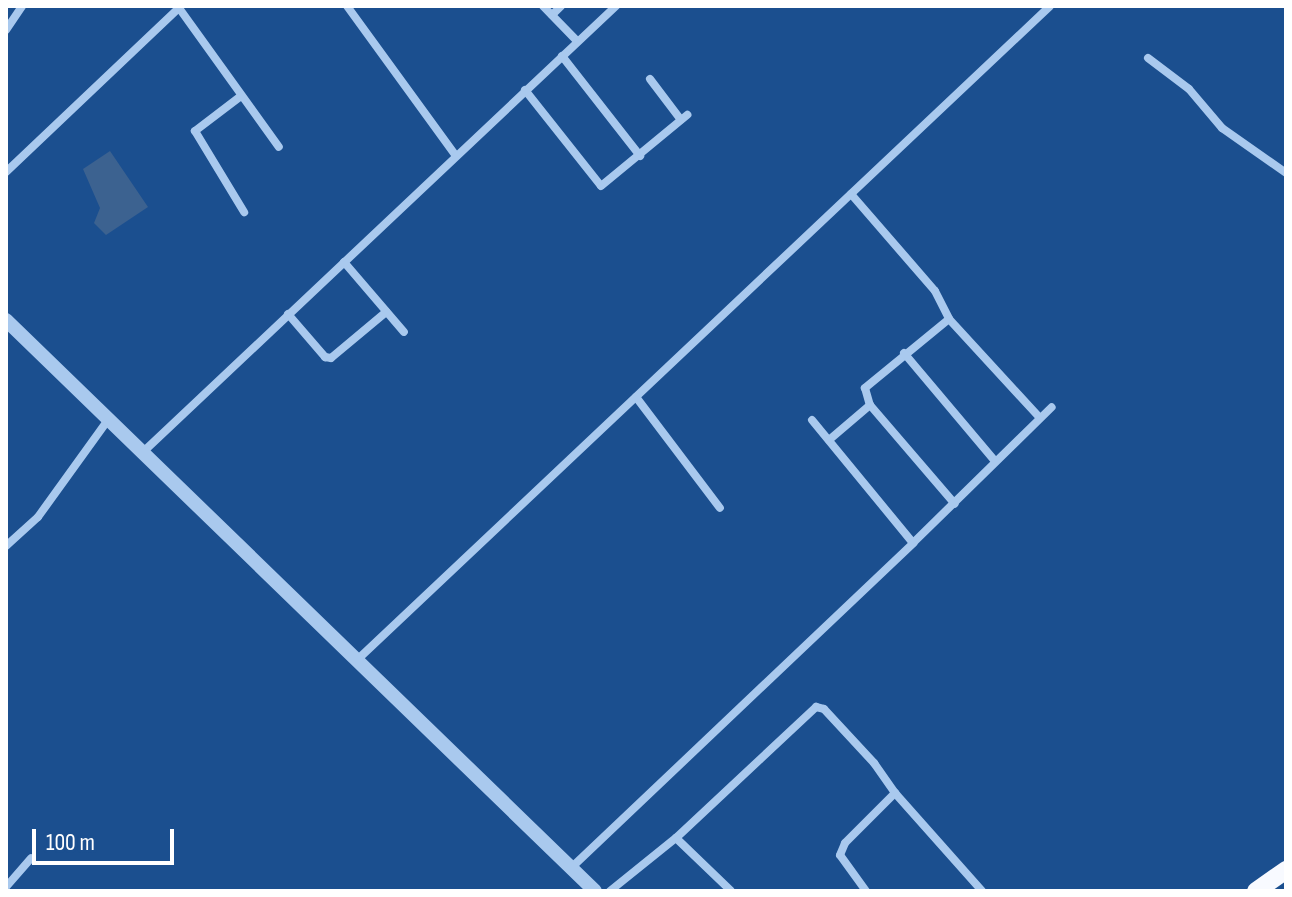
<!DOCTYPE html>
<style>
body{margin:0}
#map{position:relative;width:1292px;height:897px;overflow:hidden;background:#1b4f8f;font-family:"Sofia Sans Condensed",sans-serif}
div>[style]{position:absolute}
.water>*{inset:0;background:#3c6290}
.minor>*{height:8px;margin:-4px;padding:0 4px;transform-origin:4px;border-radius:4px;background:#a9c9ee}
.tertiary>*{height:14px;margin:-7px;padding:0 7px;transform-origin:7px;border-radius:7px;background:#a9c9ee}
.trunk>*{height:18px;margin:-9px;padding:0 9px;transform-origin:9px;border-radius:9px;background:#f8faff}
span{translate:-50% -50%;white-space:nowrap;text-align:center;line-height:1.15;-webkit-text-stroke:6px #1b4f8f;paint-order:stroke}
.frame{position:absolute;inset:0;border:8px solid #fff;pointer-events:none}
.scale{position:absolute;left:32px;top:829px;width:142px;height:36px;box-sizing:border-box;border:4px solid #fff;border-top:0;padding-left:10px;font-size:24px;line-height:28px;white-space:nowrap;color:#fff;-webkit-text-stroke:6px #1b4f8f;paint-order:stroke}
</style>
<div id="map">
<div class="water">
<div style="clip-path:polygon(110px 151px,148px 207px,106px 235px,94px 223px,100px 208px,83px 169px)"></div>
</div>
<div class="minor">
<div style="left:347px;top:6px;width:185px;rotate:54deg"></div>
<div style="left:543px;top:6px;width:49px;rotate:45.8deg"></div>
<div style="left:179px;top:8px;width:171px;rotate:54.3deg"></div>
<div style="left:552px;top:15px;width:13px;rotate:-45deg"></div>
<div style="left:6px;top:30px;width:29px;rotate:-56deg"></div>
<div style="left:562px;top:56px;width:127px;rotate:52deg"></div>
<div style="left:1148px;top:58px;width:51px;rotate:37.1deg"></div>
<div style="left:1189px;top:89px;width:51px;rotate:49.8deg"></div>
<div style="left:1222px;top:128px;width:78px;rotate:35.1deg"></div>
<div style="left:650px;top:79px;width:51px;rotate:52.9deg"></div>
<div style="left:525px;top:90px;width:122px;rotate:51.6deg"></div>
<div style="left:601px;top:186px;width:112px;rotate:-39.5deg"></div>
<div style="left:241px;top:96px;width:58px;rotate:142.7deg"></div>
<div style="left:195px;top:131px;width:95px;rotate:58.8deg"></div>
<div style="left:6px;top:172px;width:241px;rotate:-43.5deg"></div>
<div style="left:851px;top:194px;width:128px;rotate:49.1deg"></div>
<div style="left:935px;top:291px;width:31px;rotate:63deg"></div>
<div style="left:949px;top:319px;width:134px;rotate:47.4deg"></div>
<div style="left:344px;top:262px;width:92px;rotate:49.4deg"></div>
<div style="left:288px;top:314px;width:57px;rotate:49.3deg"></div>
<div style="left:325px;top:357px;width:6px;rotate:9deg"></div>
<div style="left:331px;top:358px;width:72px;rotate:-39.9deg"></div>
<div style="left:949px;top:319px;width:109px;rotate:140.6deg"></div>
<div style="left:865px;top:388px;width:18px;rotate:74deg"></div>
<div style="left:870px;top:405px;width:130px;rotate:49.4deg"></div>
<div style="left:904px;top:353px;width:141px;rotate:49.9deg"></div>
<div style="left:636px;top:397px;width:139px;rotate:52.9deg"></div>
<div style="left:812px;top:420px;width:159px;rotate:50.6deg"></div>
<div style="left:913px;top:543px;width:194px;rotate:-44.4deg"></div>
<div style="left:829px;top:440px;width:54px;rotate:-40.5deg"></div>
<div style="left:142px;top:453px;width:652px;rotate:-43.32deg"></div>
<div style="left:6px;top:546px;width:43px;rotate:-42.2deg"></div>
<div style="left:38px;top:517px;width:120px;rotate:-54.2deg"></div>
<div style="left:356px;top:661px;width:954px;rotate:-43.34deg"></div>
<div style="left:676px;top:838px;width:76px;rotate:43.9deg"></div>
<div style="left:571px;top:868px;width:472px;rotate:-43.5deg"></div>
<div style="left:6px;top:887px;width:38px;rotate:-49deg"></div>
<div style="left:610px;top:891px;width:85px;rotate:-38.8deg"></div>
<div style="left:676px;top:838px;width:192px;rotate:-43.1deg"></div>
<div style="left:816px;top:707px;width:8px;rotate:14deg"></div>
<div style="left:824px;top:709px;width:74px;rotate:47.2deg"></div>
<div style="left:874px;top:763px;width:37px;rotate:55deg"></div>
<div style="left:895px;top:793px;width:131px;rotate:48.4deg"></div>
<div style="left:866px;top:891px;width:44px;rotate:-125.8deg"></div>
<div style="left:840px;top:855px;width:13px;rotate:-67deg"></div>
<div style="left:845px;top:843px;width:71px;rotate:-45deg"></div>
</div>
<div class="tertiary">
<div style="left:6px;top:320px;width:820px;rotate:44.11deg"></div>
</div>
<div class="trunk">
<div style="left:1256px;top:891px;width:37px;rotate:-35deg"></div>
</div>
<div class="frame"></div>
<div class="scale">100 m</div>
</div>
